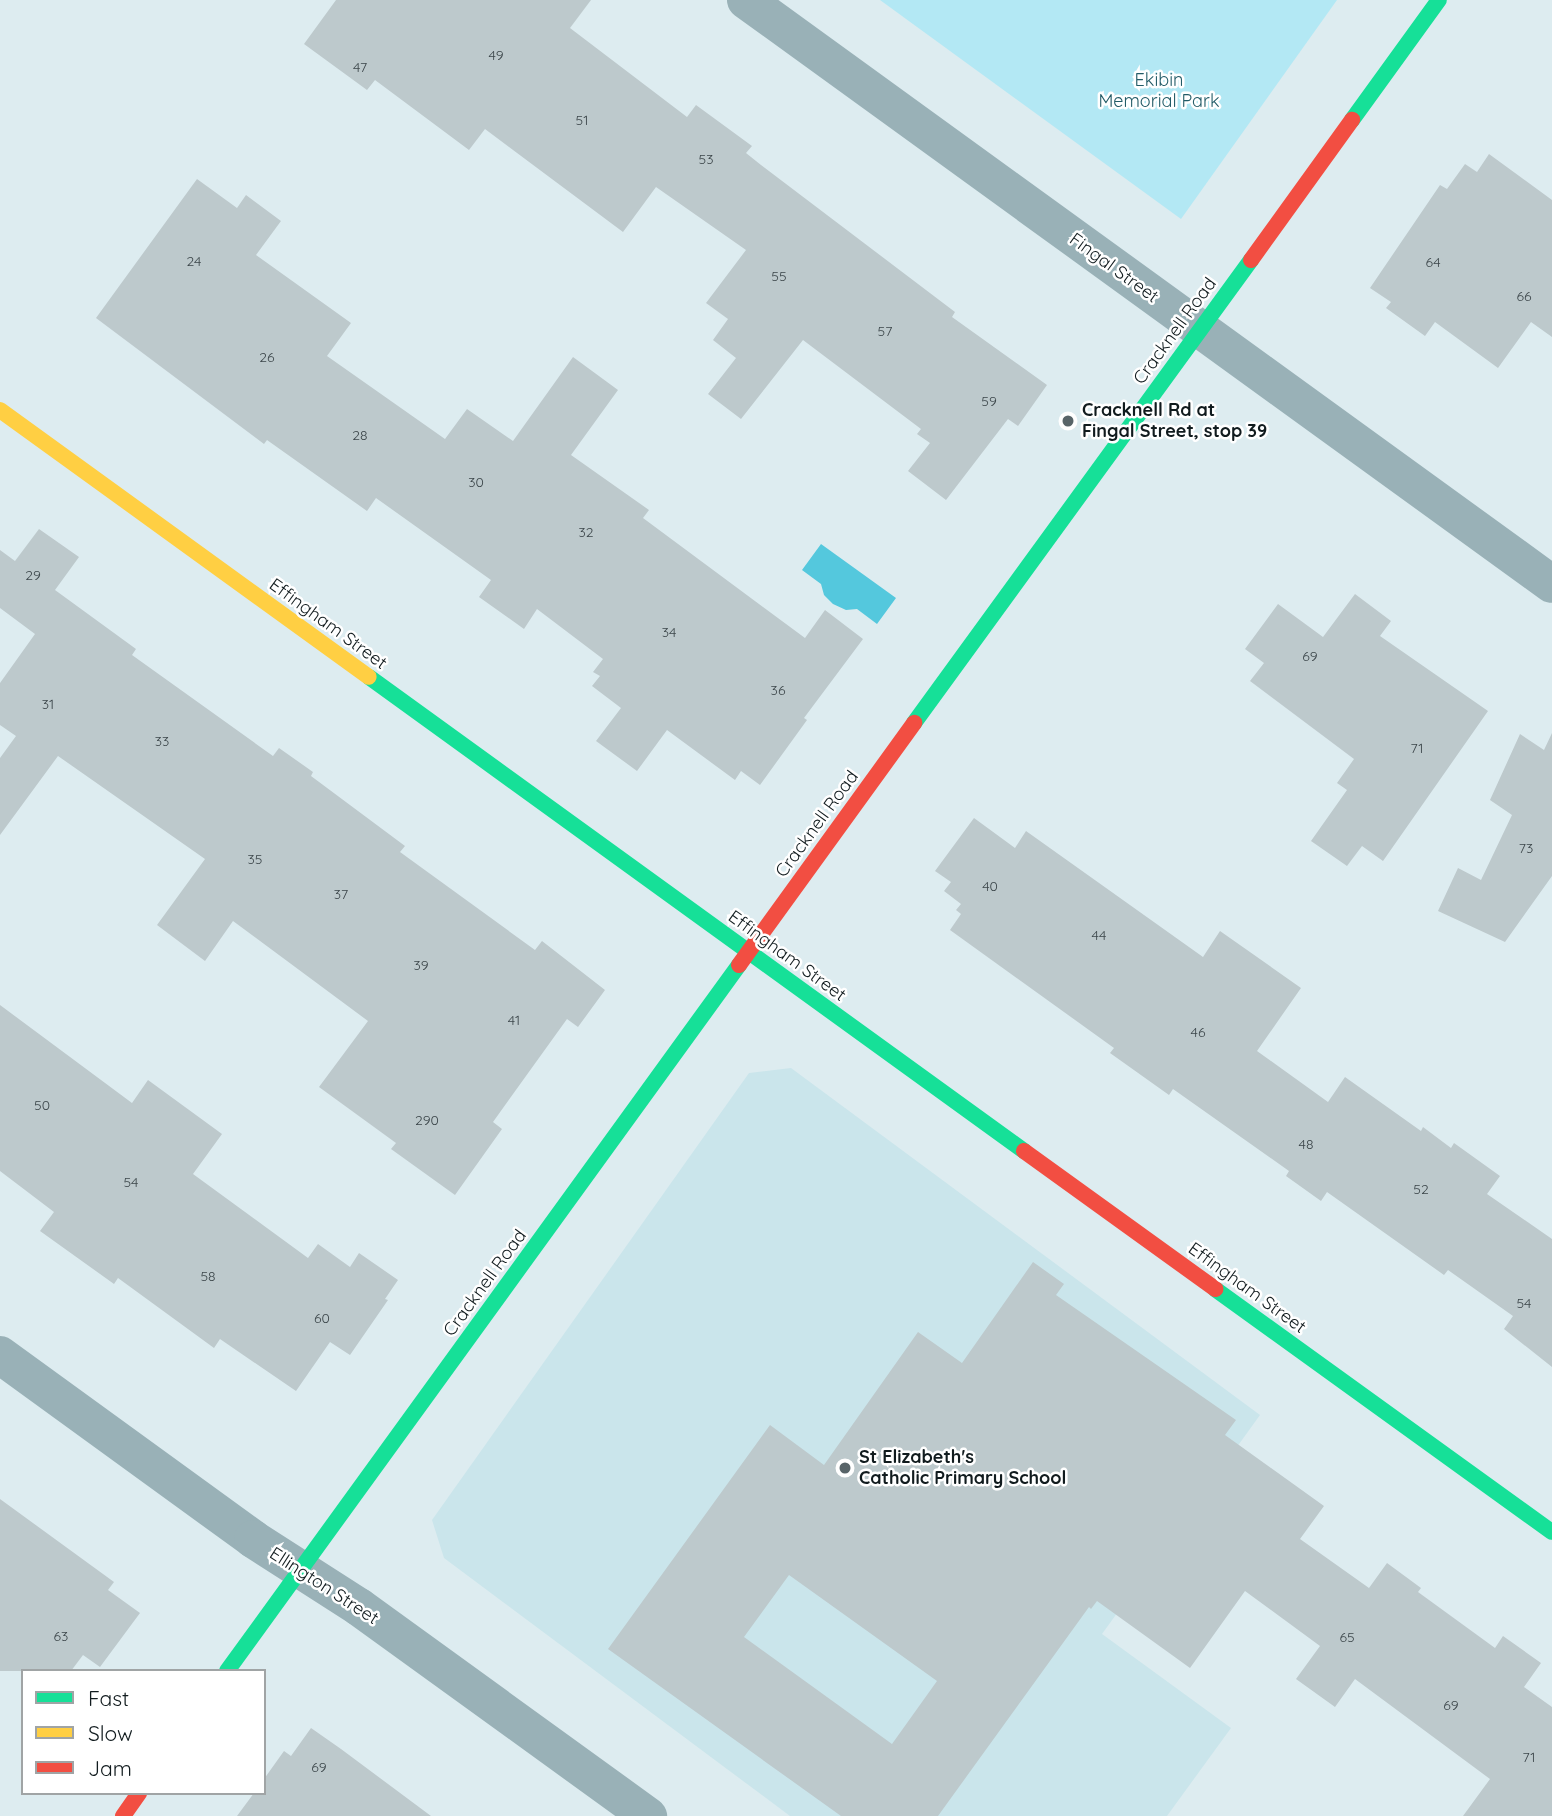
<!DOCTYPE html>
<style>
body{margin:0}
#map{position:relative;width:1552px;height:1816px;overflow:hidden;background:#ddecf0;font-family:Quicksand,sans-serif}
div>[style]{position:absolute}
.built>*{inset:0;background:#cae5eb}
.green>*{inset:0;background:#b3e8f4}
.water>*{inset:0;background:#54c8dd}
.building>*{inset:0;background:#bdc9cc}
.street>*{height:38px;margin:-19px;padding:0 19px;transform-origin:19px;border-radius:19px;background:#99b1b7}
.fast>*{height:16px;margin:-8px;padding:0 8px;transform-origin:8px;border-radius:8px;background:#16e098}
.slow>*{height:16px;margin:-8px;padding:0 8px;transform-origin:8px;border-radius:8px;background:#ffcf43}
.jam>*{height:16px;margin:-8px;padding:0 8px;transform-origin:8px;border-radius:8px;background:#f24e42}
.dots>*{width:19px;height:19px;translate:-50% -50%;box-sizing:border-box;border:4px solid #fff;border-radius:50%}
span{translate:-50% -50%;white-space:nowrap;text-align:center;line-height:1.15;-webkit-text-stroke:5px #fff;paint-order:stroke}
.number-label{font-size:14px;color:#3c464a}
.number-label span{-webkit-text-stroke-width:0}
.park-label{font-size:18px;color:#225b67}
.street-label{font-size:18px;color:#111b1e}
.poi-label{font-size:18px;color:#111b1e;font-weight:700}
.left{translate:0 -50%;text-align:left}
.legend{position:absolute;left:21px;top:1669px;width:245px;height:126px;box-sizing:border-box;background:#fff;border:2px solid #a0a4a5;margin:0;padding:9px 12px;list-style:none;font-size:21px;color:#111b1e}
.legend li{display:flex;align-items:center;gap:14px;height:35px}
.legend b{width:35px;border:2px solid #a0a4a5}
</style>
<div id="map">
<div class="built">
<div style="clip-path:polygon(791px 1068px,1260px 1415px,1102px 1634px,1231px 1728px,1167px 1816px,790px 1816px,444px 1558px,432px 1520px,749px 1073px)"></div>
</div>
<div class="green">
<div style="clip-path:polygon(880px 0,1337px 0,1181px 219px)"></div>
</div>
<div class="water">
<div style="clip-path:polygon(821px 544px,896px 598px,877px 624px,857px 609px,846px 610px,833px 604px,824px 595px,821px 584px,802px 570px)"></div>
</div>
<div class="building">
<div style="clip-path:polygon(336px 0,591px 0,570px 28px,687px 117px,696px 105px,752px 146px,746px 153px,761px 165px,955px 312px,952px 317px,1047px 385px,1018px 426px,1008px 419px,946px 500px,908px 471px,930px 443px,917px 434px,921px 429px,803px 340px,741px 419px,708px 394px,736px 358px,713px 340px,728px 319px,706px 303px,746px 250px,656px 187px,623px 232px,485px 129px,469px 150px,375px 80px,367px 90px,304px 44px)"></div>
<div style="clip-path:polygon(1489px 154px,1552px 200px,1552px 337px,1531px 322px,1498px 368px,1435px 322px,1425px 336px,1386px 308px,1391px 302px,1370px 288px,1440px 185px,1447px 189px,1465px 164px,1477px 172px)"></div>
<div style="clip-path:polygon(197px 179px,237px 208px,246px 195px,281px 221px,256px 255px,351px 323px,327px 356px,445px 439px,467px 409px,513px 441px,573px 357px,618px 390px,571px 455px,649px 510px,643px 518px,805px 638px,825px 610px,863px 639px,804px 718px,807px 720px,760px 785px,741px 771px,735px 780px,667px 730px,637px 771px,596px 741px,621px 708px,592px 686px,600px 676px,593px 672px,603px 659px,537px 609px,524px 629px,479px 597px,491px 580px,376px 498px,367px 511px,267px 440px,264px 444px,96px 318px)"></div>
<div style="clip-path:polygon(39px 529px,79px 557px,55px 590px,136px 649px,132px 655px,273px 756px,279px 748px,313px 772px,311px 776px,405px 846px,400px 852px,535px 950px,542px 941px,605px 990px,578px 1027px,567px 1019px,493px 1122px,502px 1129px,455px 1195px,391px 1149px,396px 1143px,319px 1087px,368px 1021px,233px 921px,205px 961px,157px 925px,205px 859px,58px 756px,0 835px,0 758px,16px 736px,0 725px,0 683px,35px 634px,0 608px,0 550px,15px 561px)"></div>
<div style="clip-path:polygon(1355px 594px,1391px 621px,1380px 636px,1488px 711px,1383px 861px,1362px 846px,1347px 866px,1311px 841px,1347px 790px,1337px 783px,1354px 759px,1250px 681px,1264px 663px,1245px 649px,1278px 604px,1323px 637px)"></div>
<div style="clip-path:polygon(1552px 733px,1552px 876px,1505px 942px,1438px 911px,1458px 868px,1481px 880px,1512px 815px,1490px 800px,1520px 734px,1544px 750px)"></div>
<div style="clip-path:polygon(974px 818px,1015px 848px,1026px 831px,1203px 957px,1220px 931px,1301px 988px,1257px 1051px,1328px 1102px,1345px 1077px,1421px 1131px,1423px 1127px,1451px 1148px,1454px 1143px,1500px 1176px,1487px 1194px,1552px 1239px,1552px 1367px,1504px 1329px,1513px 1316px,1448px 1270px,1444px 1275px,1327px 1192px,1321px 1201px,1286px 1176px,1289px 1171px,1173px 1089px,1169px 1095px,1110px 1053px,1114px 1048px,950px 930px,961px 914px,956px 910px,961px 904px,944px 891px,951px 882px,935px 871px)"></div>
<div style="clip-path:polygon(0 1005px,132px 1103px,148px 1080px,222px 1134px,193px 1174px,308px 1258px,318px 1244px,350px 1267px,359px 1253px,398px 1280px,385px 1299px,388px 1300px,350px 1355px,330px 1342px,296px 1391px,220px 1339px,214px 1348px,118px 1278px,114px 1284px,40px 1231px,54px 1212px,0 1171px)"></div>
<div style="clip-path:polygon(evenodd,1033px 1262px,1064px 1284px,1056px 1295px,1236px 1420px,1225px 1435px,1324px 1506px,1300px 1539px,1369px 1588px,1387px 1563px,1421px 1588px,1418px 1592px,1495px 1648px,1503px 1636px,1541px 1663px,1524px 1687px,1552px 1707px,1552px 1816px,1463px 1816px,1490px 1779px,1355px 1679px,1335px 1707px,1296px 1679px,1320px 1646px,1245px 1591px,1190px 1668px,1097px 1601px,1091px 1609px,1089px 1607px,938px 1816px,841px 1816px,608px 1649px,770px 1425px,824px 1465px,918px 1332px,962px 1363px,1033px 1262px,789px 1575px,937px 1681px,892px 1744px,744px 1637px,789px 1575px)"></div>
<div style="clip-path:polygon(0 1499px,114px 1582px,108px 1590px,140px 1613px,100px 1667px,83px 1655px,71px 1671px,0 1671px)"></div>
<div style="clip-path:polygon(311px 1728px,341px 1749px,431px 1816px,237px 1816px,254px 1793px,264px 1793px,264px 1779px,284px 1751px,291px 1756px)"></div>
</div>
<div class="street">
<div style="left:746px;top:0;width:995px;rotate:35.93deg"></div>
<div style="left:0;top:1355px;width:313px;rotate:36deg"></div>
<div style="left:253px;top:1539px;width:126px;rotate:32.7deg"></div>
<div style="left:359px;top:1607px;width:357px;rotate:35.9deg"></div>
</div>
<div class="fast">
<div style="left:1352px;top:120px;width:148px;rotate:-54.1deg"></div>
<div style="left:369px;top:677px;width:809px;rotate:35.89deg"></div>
<div style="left:914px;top:723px;width:573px;rotate:-53.95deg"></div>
<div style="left:1215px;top:1289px;width:415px;rotate:35.8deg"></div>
<div style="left:227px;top:1671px;width:872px;rotate:-54.05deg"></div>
</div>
<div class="slow">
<div style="left:0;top:410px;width:455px;rotate:35.9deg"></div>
</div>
<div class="jam">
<div style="left:1251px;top:260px;width:173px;rotate:-54.2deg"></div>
<div style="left:739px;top:965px;width:299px;rotate:-54.1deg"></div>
<div style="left:1024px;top:1151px;width:236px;rotate:35.8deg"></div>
<div style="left:123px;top:1816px;width:28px;rotate:-55deg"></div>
</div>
<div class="dots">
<div style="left:1068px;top:421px;background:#586468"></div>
<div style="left:845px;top:1468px;background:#586468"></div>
</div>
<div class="number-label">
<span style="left:496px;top:55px">49</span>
<span style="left:360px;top:67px">47</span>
<span style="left:582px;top:120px">51</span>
<span style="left:706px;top:159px">53</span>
<span style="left:194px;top:261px">24</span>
<span style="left:1433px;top:262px">64</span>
<span style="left:779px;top:276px">55</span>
<span style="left:1524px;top:296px">66</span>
<span style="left:885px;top:331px">57</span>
<span style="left:267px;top:357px">26</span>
<span style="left:989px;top:401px">59</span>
<span style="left:360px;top:435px">28</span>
<span style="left:476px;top:482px">30</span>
<span style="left:586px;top:532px">32</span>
<span style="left:33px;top:575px">29</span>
<span style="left:669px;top:632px">34</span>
<span style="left:1310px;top:656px">69</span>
<span style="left:778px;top:690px">36</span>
<span style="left:48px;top:704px">31</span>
<span style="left:162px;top:741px">33</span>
<span style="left:1417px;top:748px">71</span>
<span style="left:1526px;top:848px">73</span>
<span style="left:255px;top:859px">35</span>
<span style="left:990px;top:886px">40</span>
<span style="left:341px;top:894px">37</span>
<span style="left:1099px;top:935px">44</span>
<span style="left:421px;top:965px">39</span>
<span style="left:514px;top:1020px">41</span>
<span style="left:1198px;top:1032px">46</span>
<span style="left:42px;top:1105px">50</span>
<span style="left:427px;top:1120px">290</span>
<span style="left:1306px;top:1144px">48</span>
<span style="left:131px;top:1182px">54</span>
<span style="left:1421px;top:1189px">52</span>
<span style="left:208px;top:1276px">58</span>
<span style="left:1524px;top:1303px">54</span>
<span style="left:322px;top:1318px">60</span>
<span style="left:61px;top:1636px">63</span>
<span style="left:1347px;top:1637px">65</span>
<span style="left:1451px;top:1705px">69</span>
<span style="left:1529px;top:1757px">71</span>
<span style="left:319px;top:1767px">69</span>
</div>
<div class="park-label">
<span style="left:1159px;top:91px">Ekibin<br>Memorial Park</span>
</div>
<div class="street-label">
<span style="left:1114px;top:268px;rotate:36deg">Fingal Street</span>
<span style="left:1175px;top:331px;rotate:-54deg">Cracknell Road</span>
<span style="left:328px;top:624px;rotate:36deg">Effingham Street</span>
<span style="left:817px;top:824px;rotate:-54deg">Cracknell Road</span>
<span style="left:787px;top:956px;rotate:36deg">Effingham Street</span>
<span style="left:485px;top:1283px;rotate:-54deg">Cracknell Road</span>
<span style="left:1247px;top:1288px;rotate:36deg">Effingham Street</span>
<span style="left:324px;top:1586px;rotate:33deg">Ellington Street</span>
</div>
<div class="poi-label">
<span class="left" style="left:1082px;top:421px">Cracknell Rd at<br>Fingal Street, stop 39</span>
<span class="left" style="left:859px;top:1468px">St Elizabeth's<br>Catholic Primary School</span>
</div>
<ul class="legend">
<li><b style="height:9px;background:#16e098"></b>Fast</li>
<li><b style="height:9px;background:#ffcf43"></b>Slow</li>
<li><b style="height:9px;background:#f24e42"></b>Jam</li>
</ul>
</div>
